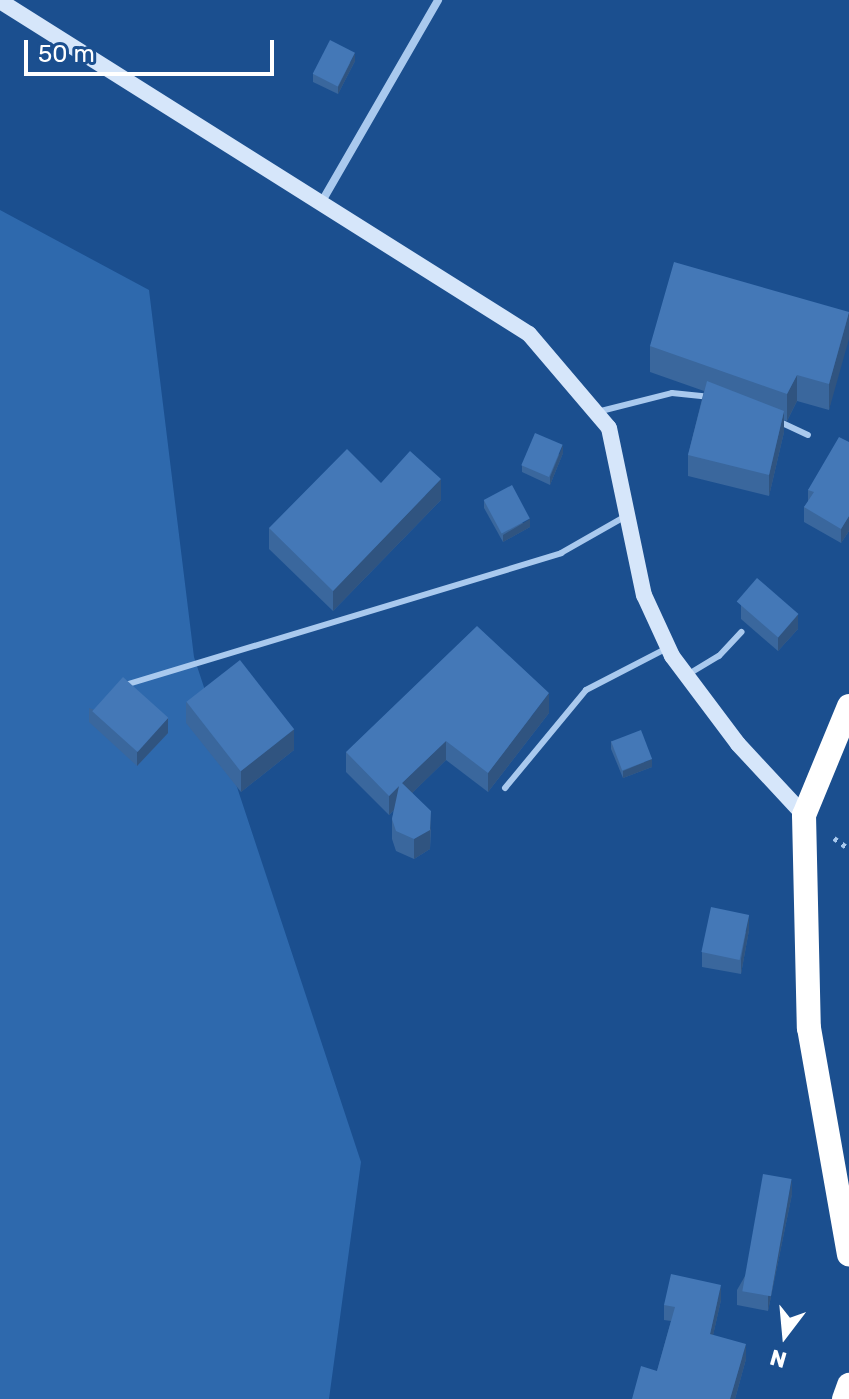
<!DOCTYPE html>
<style>
body{margin:0}
#map{position:relative;width:849px;height:1399px;overflow:hidden;background:#1b4f8f;font-family:Rubik,sans-serif}
div>[style]{position:absolute}
.green>*{inset:0;background:#2e69ad}
.path>*{height:5px;margin-top:-2.5px;transform-origin:0;background:repeating-linear-gradient(90deg,#a9c9ee 0 4px,transparent 0 10px)}
.lane>*{height:6px;margin:-3px;padding:0 3px;transform-origin:3px;border-radius:3px;background:#a9c9ee}
.street>*{height:8px;margin:-4px;padding:0 4px;transform-origin:4px;border-radius:4px;background:#a9c9ee}
.secondary>*{height:16px;margin:-8px;padding:0 8px;transform-origin:8px;border-radius:8px;background:#d6e6fa}
.highway>*{height:24px;margin:-12px;padding:0 12px;transform-origin:12px;border-radius:12px;background:#fff}
.wall>*{inset:0;background:#3a679d}
.shaded-wall>*{inset:0;background:#305480}
.building>*{inset:0;background:#4478b7;transform-origin:0 0}
span{translate:-50% -50%;white-space:nowrap;text-align:center;line-height:1.15;-webkit-text-stroke:8px #1b4f8f;paint-order:stroke}
.north{position:absolute;left:745px;top:1295px;width:80px;height:80px;-webkit-text-stroke:6px #1b4f8f;paint-order:stroke;rotate:196deg;font-size:22px;font-weight:700;line-height:32px;text-align:center;color:#fff}
.north::after{content:'';display:block;margin:auto;width:28px;height:36px;background:#fff;clip-path:polygon(50% 0,100% 100%,50% 72%,0 100%)}
.scale{position:absolute;left:24px;top:40px;width:250px;height:36px;box-sizing:border-box;border:4px solid #fff;border-top:0;padding-left:10px;font-size:24px;line-height:28px;white-space:nowrap;color:#fff;-webkit-text-stroke:6px #1b4f8f;paint-order:stroke}
</style>
<div id="map">
<div class="green">
<div style="clip-path:polygon(0 210px,149px 290px,194px 657px,361px 1162px,329px 1399px,0 1399px)"></div>
</div>
<div class="path">
<div style="left:834px;top:838px;width:19px;rotate:36deg"></div>
</div>
<div class="lane">
<div style="left:597px;top:412px;width:77px;rotate:-14.2deg"></div>
<div style="left:672px;top:393px;width:39px;rotate:6deg"></div>
<div style="left:778px;top:421px;width:33px;rotate:25deg"></div>
<div style="left:687px;top:675px;width:37px;rotate:-31deg"></div>
<div style="left:719px;top:656px;width:33px;rotate:-47deg"></div>
<div style="left:125px;top:685px;width:456px;rotate:-16.8deg"></div>
<div style="left:561px;top:553px;width:73px;rotate:-29.7deg"></div>
<div style="left:505px;top:788px;width:127px;rotate:-50.4deg"></div>
<div style="left:586px;top:690px;width:89px;rotate:-27.4deg"></div>
</div>
<div class="street">
<div style="left:321px;top:203px;width:234px;rotate:-60deg"></div>
</div>
<div class="secondary">
<div style="left:0;top:1px;width:625px;rotate:32.19deg"></div>
<div style="left:529px;top:334px;width:123px;rotate:49.6deg"></div>
<div style="left:609px;top:428px;width:171px;rotate:78.2deg"></div>
<div style="left:644px;top:595px;width:67px;rotate:65.3deg"></div>
<div style="left:672px;top:656px;width:110px;rotate:53.1deg"></div>
<div style="left:738px;top:744px;width:97px;rotate:47.1deg"></div>
</div>
<div class="highway">
<div style="left:849px;top:706px;width:118px;rotate:112.4deg"></div>
<div style="left:804px;top:815px;width:213px;rotate:88.7deg"></div>
<div style="left:809px;top:1028px;width:230px;rotate:80deg"></div>
<div style="left:844px;top:1399px;width:15px;rotate:-70deg"></div>
</div>
<div class="wall">
<div style="clip-path:polygon(355px 61px,338px 94px,313px 82px,313px 74px)"></div>
<div style="clip-path:polygon(849px 312px,829px 410px,797px 401px,787px 421px,784px 420px,784px 432px,769px 496px,688px 476px,688px 455px,704px 391px,650px 372px,650px 346px)"></div>
<div style="clip-path:polygon(849px 442px,849px 531px,841px 543px,804px 522px,804px 507px,808px 502px,808px 490px)"></div>
<div style="clip-path:polygon(563px 453px,550px 485px,522px 472px,522px 465px)"></div>
<div style="clip-path:polygon(381px 483px,441px 500px,333px 611px,269px 549px,269px 528px)"></div>
<div style="clip-path:polygon(484px 500px,530px 527px,503px 542px,484px 508px)"></div>
<div style="clip-path:polygon(741px 604px,798px 629px,778px 651px,741px 619px)"></div>
<div style="clip-path:polygon(186px 702px,294px 750px,241px 792px,186px 723px)"></div>
<div style="clip-path:polygon(89px 708px,168px 733px,137px 766px,89px 722px)"></div>
<div style="clip-path:polygon(549px 713px,488px 792px,446px 760px,412px 793px,431px 830px,430px 849px,414px 859px,396px 851px,392px 839px,392px 819px,394px 810px,389px 815px,346px 772px,346px 752px)"></div>
<div style="clip-path:polygon(611px 741px,652px 767px,623px 778px,611px 749px)"></div>
<div style="clip-path:polygon(749px 930px,741px 974px,702px 967px,702px 952px)"></div>
<div style="clip-path:polygon(792px 1194px,768px 1311px,737px 1305px,737px 1290px)"></div>
<div style="clip-path:polygon(721px 1300px,713px 1335px,746px 1359px,735px 1399px,632px 1399px,657px 1371px,671px 1321px,664px 1320px,664px 1305px)"></div>
</div>
<div class="shaded-wall">
<div style="clip-path:polygon(355px 53px,355px 61px,338px 94px,338px 87px)"></div>
<div style="clip-path:polygon(849px 313px,849px 339px,829px 410px,829px 384px)"></div>
<div style="clip-path:polygon(797px 375px,797px 401px,787px 421px,787px 394px)"></div>
<div style="clip-path:polygon(784px 411px,784px 432px,769px 496px,769px 475px)"></div>
<div style="clip-path:polygon(563px 445px,563px 453px,550px 485px,550px 477px)"></div>
<div style="clip-path:polygon(441px 479px,441px 500px,333px 611px,333px 591px)"></div>
<div style="clip-path:polygon(849px 516px,849px 531px,841px 543px,841px 529px)"></div>
<div style="clip-path:polygon(530px 519px,530px 527px,503px 542px,503px 535px)"></div>
<div style="clip-path:polygon(798px 614px,798px 629px,778px 651px,778px 636px)"></div>
<div style="clip-path:polygon(549px 693px,549px 713px,488px 792px,488px 773px)"></div>
<div style="clip-path:polygon(168px 718px,168px 733px,137px 766px,137px 751px)"></div>
<div style="clip-path:polygon(294px 729px,294px 750px,241px 792px,241px 771px)"></div>
<div style="clip-path:polygon(446px 741px,446px 760px,402px 803px,402px 783px)"></div>
<div style="clip-path:polygon(652px 759px,652px 767px,623px 778px,623px 771px)"></div>
<div style="clip-path:polygon(399px 786px,399px 805px,389px 815px,389px 796px)"></div>
<div style="clip-path:polygon(431px 811px,430px 849px,414px 859px,414px 839px)"></div>
<div style="clip-path:polygon(749px 915px,749px 930px,741px 974px,741px 959px)"></div>
<div style="clip-path:polygon(792px 1179px,792px 1194px,768px 1311px,768px 1297px)"></div>
<div style="clip-path:polygon(721px 1285px,721px 1300px,710px 1349px,710px 1334px)"></div>
<div style="clip-path:polygon(746px 1344px,746px 1359px,735px 1399px,730px 1399px)"></div>
</div>
<div class="building">
<div style="left:330px;top:40px;width:28px;height:38px;rotate:27deg"></div>
<div style="clip-path:polygon(674px 262px,849px 312px,829px 384px,797px 375px,787px 394px,650px 346px)"></div>
<div style="clip-path:polygon(707px 381px,784px 411px,769px 475px,688px 455px)"></div>
<div style="left:535px;top:433px;width:30px;height:35px;rotate:23deg"></div>
<div style="clip-path:polygon(839px 437px,849px 442px,849px 516px,841px 529px,804px 507px,814px 492px,808px 490px)"></div>
<div style="clip-path:polygon(347px 449px,381px 483px,410px 451px,441px 479px,333px 591px,269px 528px)"></div>
<div style="left:512px;top:485px;width:38px;height:32px;rotate:62deg"></div>
<div style="left:757px;top:578px;width:55px;height:31px;rotate:41deg"></div>
<div style="clip-path:polygon(477px 626px,549px 693px,488px 773px,446px 741px,402px 783px,431px 811px,430px 830px,414px 839px,396px 831px,392px 819px,399px 786px,389px 796px,346px 752px)"></div>
<div style="left:240px;top:660px;width:88px;height:68px;rotate:52deg"></div>
<div style="left:123px;top:677px;width:61px;height:46px;rotate:42deg"></div>
<div style="left:641px;top:730px;width:31px;height:32px;rotate:69deg"></div>
<div style="left:711px;top:907px;width:39px;height:46px;rotate:12deg"></div>
<div style="left:763px;top:1174px;width:29px;height:119px;rotate:10deg"></div>
<div style="clip-path:polygon(671px 1274px,721px 1285px,710px 1334px,746px 1344px,730px 1399px,632px 1399px,641px 1366px,657px 1371px,675px 1307px,664px 1305px)"></div>
</div>
<div class="north">N</div>
<div class="scale">50 m</div>
</div>
